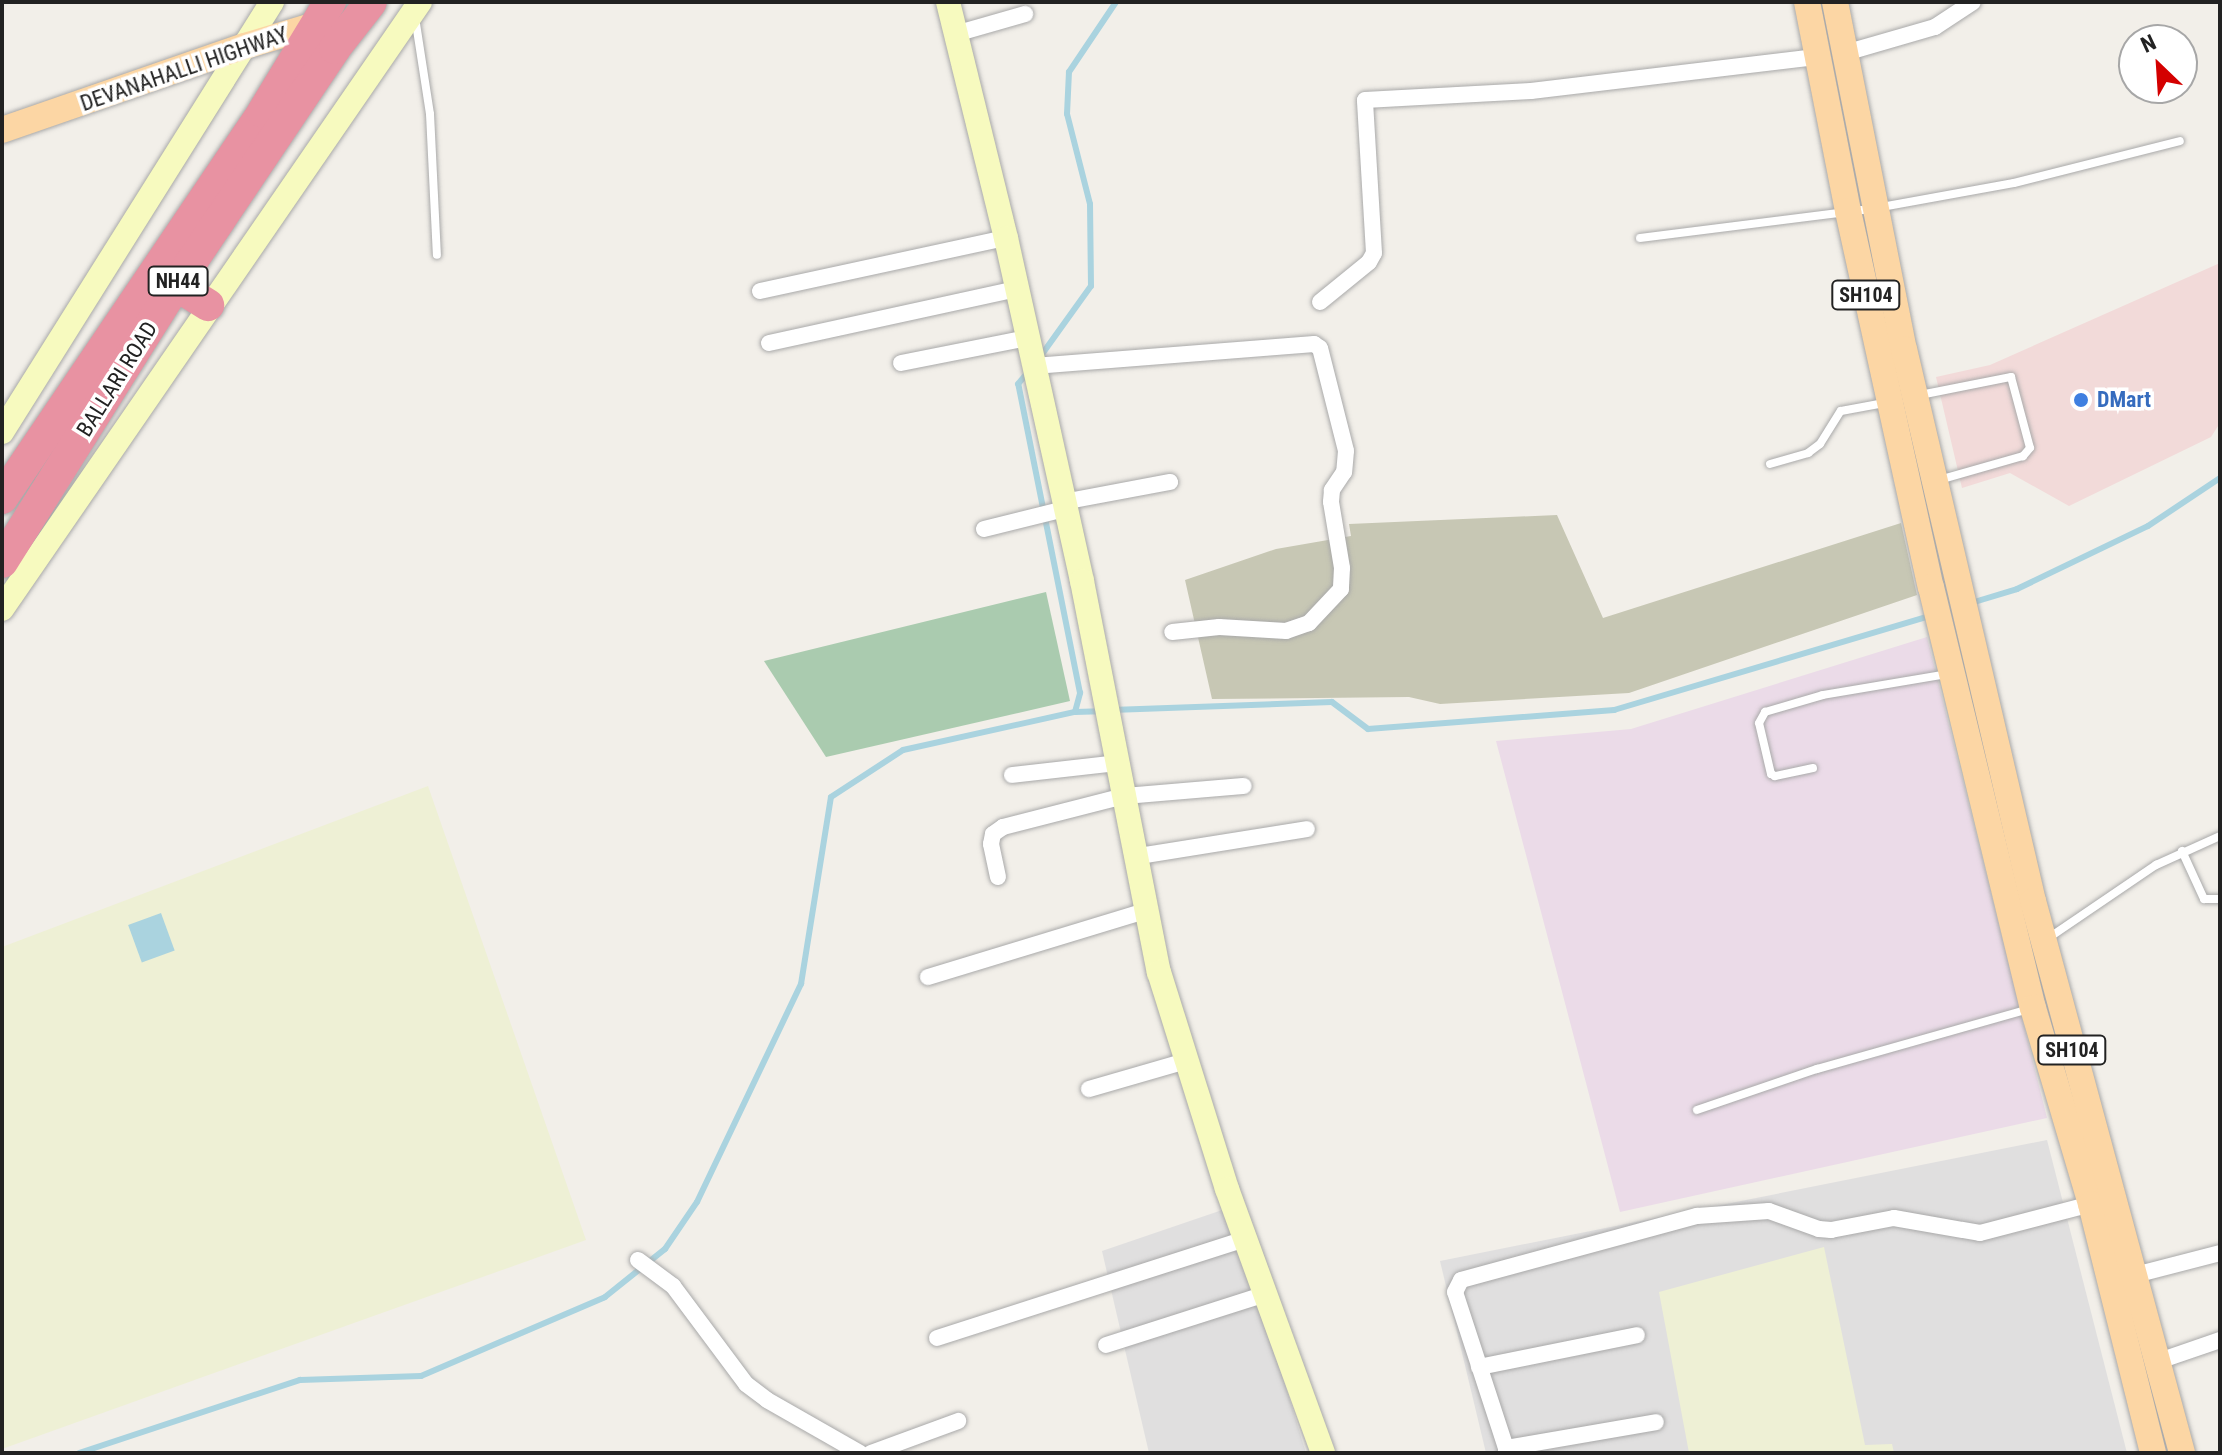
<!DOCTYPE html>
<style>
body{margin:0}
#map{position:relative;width:2222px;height:1455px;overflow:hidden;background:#f2efe9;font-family:"Roboto Condensed",sans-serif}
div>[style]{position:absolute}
.residential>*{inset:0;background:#e0dfdf}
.commercial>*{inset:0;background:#f2dad9}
.industrial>*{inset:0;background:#ebdbe8}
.construction>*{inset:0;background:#c7c7b4}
.farmland>*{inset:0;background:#eef0d5}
.cemetery>*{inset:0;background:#aacbaf}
.water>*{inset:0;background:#aad3df;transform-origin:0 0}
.stream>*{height:6px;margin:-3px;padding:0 3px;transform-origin:3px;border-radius:3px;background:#aad3df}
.roads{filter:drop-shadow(0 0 2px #a9a9a9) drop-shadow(0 0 2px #a9a9a9)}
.lane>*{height:8px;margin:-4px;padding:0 4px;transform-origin:4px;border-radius:4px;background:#fff}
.street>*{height:16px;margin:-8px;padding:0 8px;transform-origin:8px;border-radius:8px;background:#fff}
.secondary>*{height:24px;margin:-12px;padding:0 12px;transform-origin:12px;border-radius:12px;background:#f7fabf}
.primary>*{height:26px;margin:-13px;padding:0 13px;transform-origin:13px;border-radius:13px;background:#fcd6a4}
.highway>*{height:32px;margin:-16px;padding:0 16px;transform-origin:16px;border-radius:16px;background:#e892a2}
.dots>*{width:22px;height:22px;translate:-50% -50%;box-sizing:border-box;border:4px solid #fff;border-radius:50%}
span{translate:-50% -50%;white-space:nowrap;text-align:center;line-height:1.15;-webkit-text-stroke:7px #fff;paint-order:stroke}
.shield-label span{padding:2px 6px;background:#fff;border:2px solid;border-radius:6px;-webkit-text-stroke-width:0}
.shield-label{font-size:20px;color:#222;font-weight:700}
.street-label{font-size:22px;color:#222}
.shop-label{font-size:22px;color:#366cbe;font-weight:700}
.left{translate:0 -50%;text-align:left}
.frame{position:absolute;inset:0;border:4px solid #222;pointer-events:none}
.north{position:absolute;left:2118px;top:24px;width:80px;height:80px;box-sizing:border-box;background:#fff;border:2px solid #a7a7a7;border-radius:50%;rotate:335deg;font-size:22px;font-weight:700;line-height:32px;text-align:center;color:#222}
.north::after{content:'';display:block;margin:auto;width:28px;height:36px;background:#d40000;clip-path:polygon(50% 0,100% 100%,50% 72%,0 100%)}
</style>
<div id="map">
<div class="residential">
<div style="clip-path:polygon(2047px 1140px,2127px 1453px,1486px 1453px,1440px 1261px)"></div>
<div style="clip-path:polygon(1231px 1207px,1306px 1453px,1149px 1453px,1102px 1251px)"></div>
</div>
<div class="commercial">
<div style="clip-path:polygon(2220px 263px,2220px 423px,2211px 437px,2069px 506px,2010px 473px,1962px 488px,1936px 377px,1990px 365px)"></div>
</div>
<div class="industrial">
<div style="clip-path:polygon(1927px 637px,2047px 1118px,1620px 1212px,1496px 741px,1631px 729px)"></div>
</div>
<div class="construction">
<div style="clip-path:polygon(1557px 515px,1603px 618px,1901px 523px,1917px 595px,1629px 693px,1440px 704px,1409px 697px,1212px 699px,1185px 580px,1276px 549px,1351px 536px,1349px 524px)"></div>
</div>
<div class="farmland">
<div style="clip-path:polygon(428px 786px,586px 1240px,2px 1449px,2px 947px)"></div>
<div style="clip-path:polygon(1824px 1247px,1865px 1445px,1892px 1444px,1894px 1453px,1689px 1453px,1659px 1292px)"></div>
</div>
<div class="cemetery">
<div style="clip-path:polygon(1046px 592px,1070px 701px,826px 757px,764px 661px)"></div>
</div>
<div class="water">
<div style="left:161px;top:913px;width:40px;height:35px;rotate:70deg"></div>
</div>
<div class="stream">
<div style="left:1040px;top:357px;width:87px;rotate:-54.3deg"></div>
<div style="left:1091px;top:286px;width:82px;rotate:-90.7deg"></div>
<div style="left:1090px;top:204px;width:93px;rotate:-104.3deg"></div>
<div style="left:1067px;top:114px;width:42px;rotate:-87.3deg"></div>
<div style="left:1069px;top:72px;width:84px;rotate:-56.1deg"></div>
<div style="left:1971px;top:603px;width:48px;rotate:-16.9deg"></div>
<div style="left:2017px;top:589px;width:145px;rotate:-25.7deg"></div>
<div style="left:2148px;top:526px;width:87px;rotate:-33.7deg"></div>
<div style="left:1112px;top:710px;width:220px;rotate:-2.1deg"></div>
<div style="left:1332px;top:702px;width:45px;rotate:36.9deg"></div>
<div style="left:1368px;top:729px;width:247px;rotate:-4.4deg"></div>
<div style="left:1614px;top:710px;width:329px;rotate:-16.6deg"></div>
<div style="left:1075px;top:712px;width:25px;rotate:-2deg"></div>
<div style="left:79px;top:1453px;width:233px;rotate:-18.3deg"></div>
<div style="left:300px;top:1380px;width:121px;rotate:-1.9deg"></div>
<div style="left:421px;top:1376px;width:200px;rotate:-23.2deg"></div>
<div style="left:605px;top:1297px;width:77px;rotate:-38.7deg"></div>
<div style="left:665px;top:1249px;width:57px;rotate:-55.8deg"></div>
<div style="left:697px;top:1202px;width:242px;rotate:-64.5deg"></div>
<div style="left:801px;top:984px;width:189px;rotate:-80.9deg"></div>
<div style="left:831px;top:797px;width:86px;rotate:-33.1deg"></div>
<div style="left:903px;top:750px;width:176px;rotate:-12.5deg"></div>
<div style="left:1075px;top:712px;width:20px;rotate:-75deg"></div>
<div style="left:1080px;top:693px;width:315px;rotate:-101.3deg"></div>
<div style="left:1018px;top:384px;width:16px;rotate:-50deg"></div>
</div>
<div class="roads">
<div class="lane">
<div style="left:415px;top:17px;width:98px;rotate:81.2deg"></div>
<div style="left:430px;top:114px;width:141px;rotate:87.2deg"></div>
<div style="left:1640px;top:238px;width:238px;rotate:-7.2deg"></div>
<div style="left:1876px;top:208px;width:140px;rotate:-10.3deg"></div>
<div style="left:2014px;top:183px;width:171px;rotate:-14.2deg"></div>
<div style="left:1920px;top:395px;width:93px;rotate:-11.2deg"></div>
<div style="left:2011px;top:377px;width:73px;rotate:75deg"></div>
<div style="left:2030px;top:448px;width:11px;rotate:131deg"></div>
<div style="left:2023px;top:456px;width:87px;rotate:164.1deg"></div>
<div style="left:1770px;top:464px;width:40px;rotate:-16deg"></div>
<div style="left:1808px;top:453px;width:15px;rotate:-37deg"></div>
<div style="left:1820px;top:444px;width:39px;rotate:-58deg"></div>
<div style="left:1841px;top:411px;width:44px;rotate:-10.5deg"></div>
<div style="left:1813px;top:768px;width:39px;rotate:168deg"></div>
<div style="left:1775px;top:776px;width:4px;rotate:-153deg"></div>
<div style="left:1771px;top:774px;width:52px;rotate:-103.2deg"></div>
<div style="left:1759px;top:723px;width:13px;rotate:-61deg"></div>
<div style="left:1765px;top:712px;width:60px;rotate:-16.3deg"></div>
<div style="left:1823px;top:695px;width:126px;rotate:-9.6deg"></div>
<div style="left:2182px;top:851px;width:53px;rotate:65.4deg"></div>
<div style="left:2204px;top:899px;width:16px"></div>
<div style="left:2047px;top:939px;width:132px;rotate:-34.2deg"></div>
<div style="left:2156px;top:865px;width:70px;rotate:-24.4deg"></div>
<div style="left:1697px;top:1110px;width:127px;rotate:-18.9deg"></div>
<div style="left:1817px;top:1069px;width:220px;rotate:-15.8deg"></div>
</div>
<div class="street">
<div style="left:955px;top:34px;width:73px;rotate:-15.9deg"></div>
<div style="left:1845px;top:53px;width:94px;rotate:-16.1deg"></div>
<div style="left:1935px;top:27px;width:45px;rotate:-33.3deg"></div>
<div style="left:760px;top:291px;width:252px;rotate:-12.2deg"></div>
<div style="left:1320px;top:302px;width:63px;rotate:-39.2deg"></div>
<div style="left:1369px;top:262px;width:10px;rotate:-61deg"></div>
<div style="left:1374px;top:253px;width:153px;rotate:-93.4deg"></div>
<div style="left:1365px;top:100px;width:166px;rotate:-3.1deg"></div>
<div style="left:1531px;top:91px;width:289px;rotate:-6.8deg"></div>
<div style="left:769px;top:343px;width:254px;rotate:-12.3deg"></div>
<div style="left:901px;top:363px;width:128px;rotate:-11.2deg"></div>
<div style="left:1034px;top:366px;width:281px;rotate:-4.5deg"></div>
<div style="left:1314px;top:344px;width:7px;rotate:34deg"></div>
<div style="left:1320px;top:348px;width:106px;rotate:75.8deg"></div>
<div style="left:1346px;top:451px;width:21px;rotate:95deg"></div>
<div style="left:1344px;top:472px;width:22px;rotate:124deg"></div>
<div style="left:1332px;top:490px;width:12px;rotate:95deg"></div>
<div style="left:1331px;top:502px;width:67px;rotate:80.5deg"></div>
<div style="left:1342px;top:568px;width:21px;rotate:93deg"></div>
<div style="left:1341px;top:589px;width:47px;rotate:133.3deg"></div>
<div style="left:1309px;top:623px;width:24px;rotate:161deg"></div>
<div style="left:1286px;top:631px;width:67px;rotate:-176.6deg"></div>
<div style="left:1219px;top:627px;width:47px;rotate:173.9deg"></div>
<div style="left:1063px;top:502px;width:109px;rotate:-10.6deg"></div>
<div style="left:984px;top:529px;width:83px;rotate:-13.9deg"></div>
<div style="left:1012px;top:775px;width:106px;rotate:-6.5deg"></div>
<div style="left:1133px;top:857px;width:176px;rotate:-9.1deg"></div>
<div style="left:998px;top:877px;width:34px;rotate:-102deg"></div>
<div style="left:991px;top:844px;width:10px;rotate:-79deg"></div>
<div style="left:993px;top:834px;width:12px;rotate:-35deg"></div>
<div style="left:1003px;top:827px;width:125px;rotate:-14.4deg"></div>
<div style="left:1124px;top:796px;width:120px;rotate:-4.8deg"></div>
<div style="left:928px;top:977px;width:227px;rotate:-16.9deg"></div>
<div style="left:1089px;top:1089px;width:101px;rotate:-16.1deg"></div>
<div style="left:638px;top:1260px;width:44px;rotate:36.6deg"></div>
<div style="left:673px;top:1286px;width:122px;rotate:53.3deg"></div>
<div style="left:746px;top:1384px;width:26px;rotate:37deg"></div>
<div style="left:767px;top:1400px;width:107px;rotate:29.7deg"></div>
<div style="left:2135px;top:1275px;width:88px;rotate:-14.5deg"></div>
<div style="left:937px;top:1338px;width:324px;rotate:-17.8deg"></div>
<div style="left:1106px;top:1345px;width:168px;rotate:-17.7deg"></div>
<div style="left:2159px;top:1361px;width:65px;rotate:-19deg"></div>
<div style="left:1479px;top:1367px;width:161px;rotate:-11.4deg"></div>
<div style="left:1506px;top:1448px;width:164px;rotate:-108.1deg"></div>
<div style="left:1455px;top:1292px;width:13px;rotate:-63deg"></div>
<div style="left:1461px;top:1280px;width:245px;rotate:-15.2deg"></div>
<div style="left:1697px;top:1216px;width:72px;rotate:-4deg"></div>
<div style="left:1769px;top:1211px;width:53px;rotate:19.8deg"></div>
<div style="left:1819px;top:1229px;width:12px;rotate:5deg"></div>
<div style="left:1831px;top:1230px;width:64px;rotate:-10.8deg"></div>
<div style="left:1894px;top:1218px;width:87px;rotate:9.9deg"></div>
<div style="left:1980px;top:1233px;width:115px;rotate:-14.6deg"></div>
<div style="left:871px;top:1453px;width:93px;rotate:-20.2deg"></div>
<div style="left:1506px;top:1453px;width:5px;rotate:-90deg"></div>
<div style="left:1506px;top:1448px;width:152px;rotate:-9.8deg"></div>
</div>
<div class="secondary">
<div style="left:948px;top:2px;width:243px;rotate:76.2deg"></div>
<div style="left:1006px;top:238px;width:351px;rotate:77.5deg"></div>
<div style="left:1082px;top:581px;width:399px;rotate:78.9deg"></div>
<div style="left:1159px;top:972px;width:227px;rotate:72.6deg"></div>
<div style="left:1227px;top:1189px;width:281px;rotate:70deg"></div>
<div style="left:2px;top:432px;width:508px;rotate:-57.88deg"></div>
<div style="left:2px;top:609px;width:737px;rotate:-55.45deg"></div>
</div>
<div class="primary">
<div style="left:1807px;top:2px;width:213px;rotate:78.9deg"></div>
<div style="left:1848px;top:211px;width:385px;rotate:77.6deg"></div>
<div style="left:1931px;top:587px;width:433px;rotate:76.4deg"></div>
<div style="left:2033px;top:1008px;width:204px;rotate:73.5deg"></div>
<div style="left:2091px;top:1204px;width:257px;rotate:76deg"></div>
<div style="left:1835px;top:2px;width:354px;rotate:78.8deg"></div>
<div style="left:1904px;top:349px;width:567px;rotate:76.85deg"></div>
<div style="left:2033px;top:901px;width:572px;rotate:74.89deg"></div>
<div style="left:2px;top:130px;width:257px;rotate:-19.1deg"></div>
<div style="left:245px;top:46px;width:84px;rotate:-16.7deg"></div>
</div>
<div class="highway">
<div style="left:176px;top:285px;width:38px;rotate:32deg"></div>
<div style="left:2px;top:498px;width:466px;rotate:-55.9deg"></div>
<div style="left:263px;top:112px;width:129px;rotate:-58.7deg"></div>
<div style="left:2px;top:562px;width:327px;rotate:-57.9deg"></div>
<div style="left:176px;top:285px;width:285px;rotate:-56.1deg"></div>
<div style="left:335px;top:48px;width:58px;rotate:-52deg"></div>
</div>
</div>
<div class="dots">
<div style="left:2081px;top:400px;background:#3f7fe0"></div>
</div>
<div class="shield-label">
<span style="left:178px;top:281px">NH44</span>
<span style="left:1866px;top:295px">SH104</span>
<span style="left:2072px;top:1050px">SH104</span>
</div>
<div class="street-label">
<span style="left:184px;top:69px;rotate:-19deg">DEVANAHALLI HIGHWAY</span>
<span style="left:117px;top:379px;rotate:-58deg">BALLARI ROAD</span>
</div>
<div class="shop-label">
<span class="left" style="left:2097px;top:400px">DMart</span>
</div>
<div class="frame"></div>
<div class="north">N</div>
</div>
